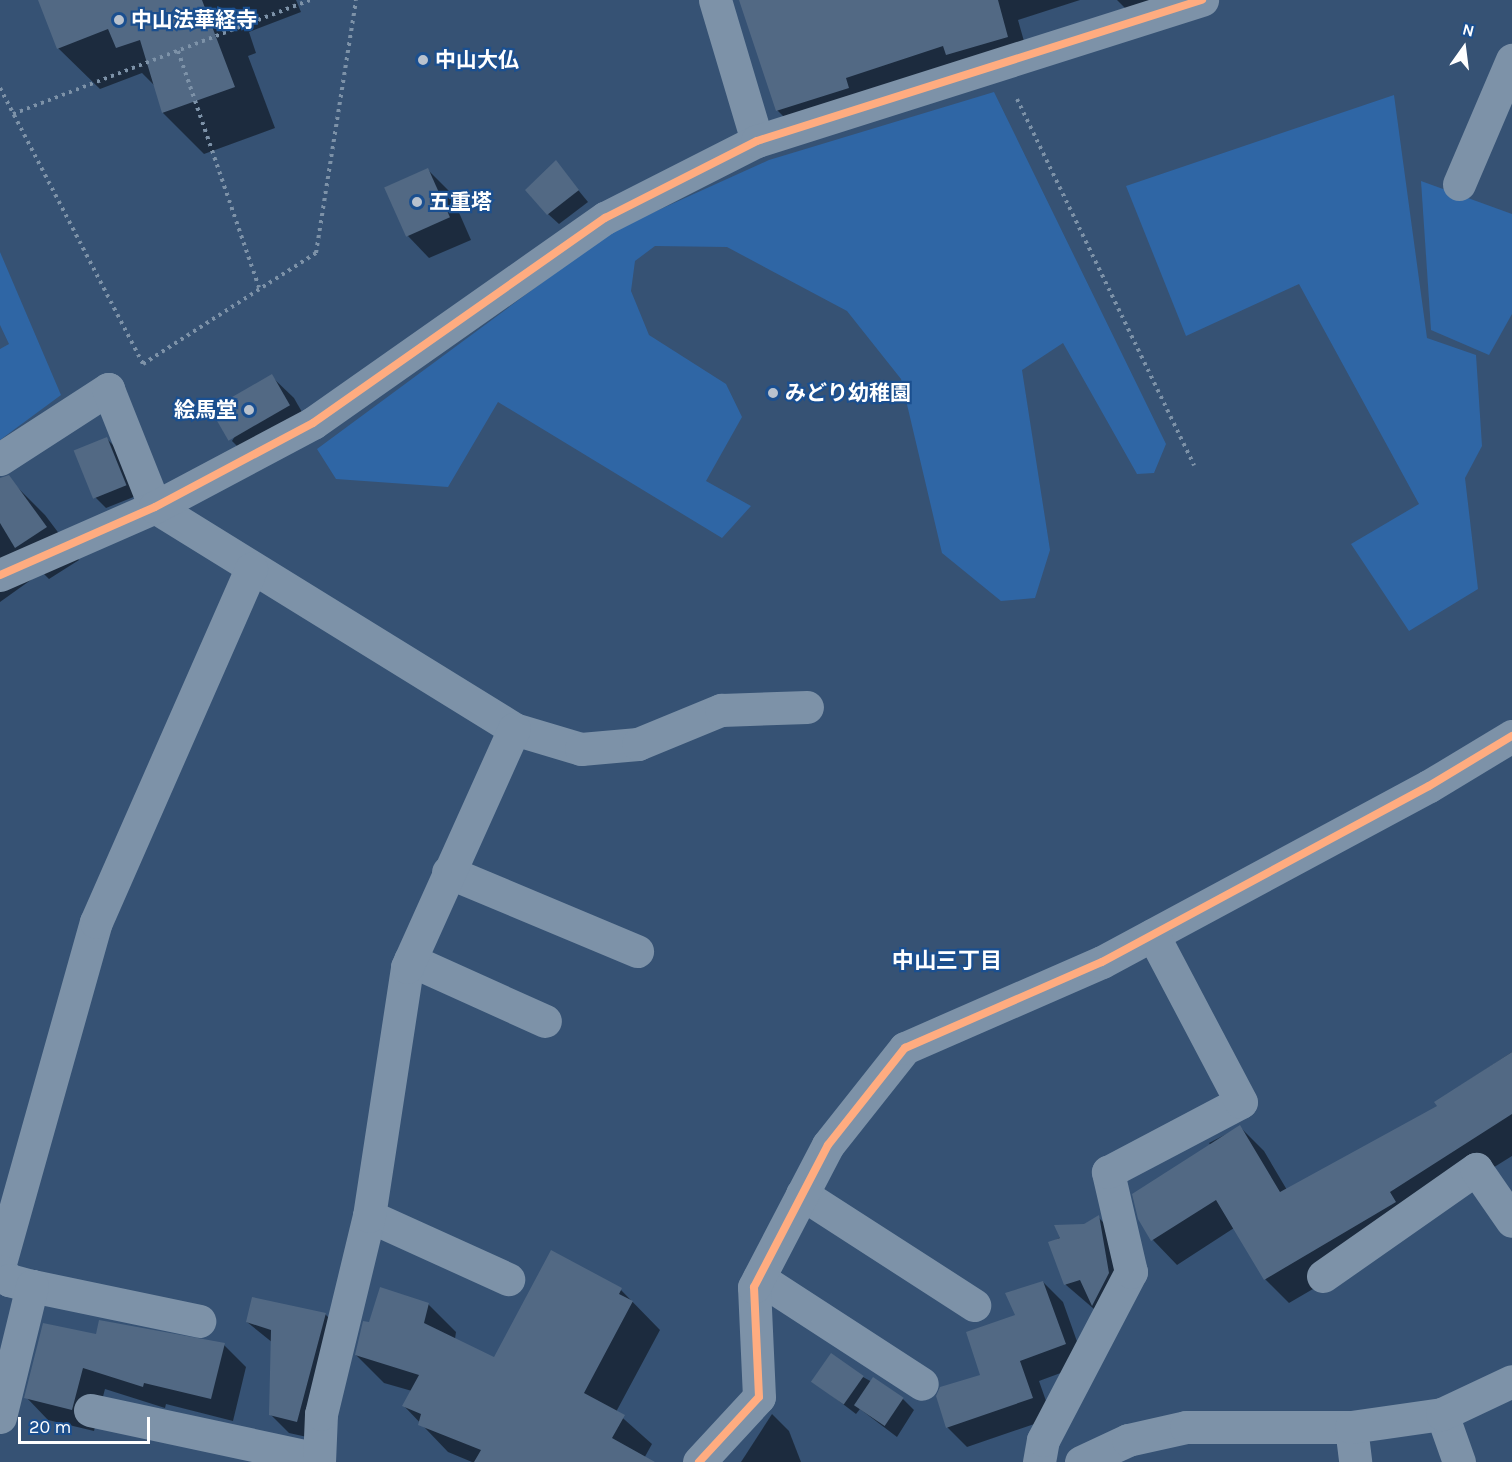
<!DOCTYPE html>
<meta charset="utf-8">
<style>
body{margin:0}
#map{position:relative;width:1512px;height:1462px;overflow:hidden;background:#365274;font-family:Karla,"Noto Sans JP",sans-serif}
div>[style]{position:absolute}
.green>*{inset:0;background:#2f66a5}
.shadow>*{inset:0;background:#0007}
.building>*{inset:0;background:#526984;transform-origin:0 0}
.path>*{height:4px;margin-top:-2px;transform-origin:0;background:repeating-linear-gradient(90deg,#7d92a8 0 3px,transparent 0 7.5px)}
.minor>*{height:33px;margin:-16.5px;padding:0 16.5px;transform-origin:16.5px;border-radius:16.5px;background:#7d92a8}
.cycleway>*{height:8px;margin:-4px;padding:0 4px;transform-origin:4px;border-radius:4px;background:#ffac80}
.dots>*{width:16px;height:16px;translate:-50% -50%;box-sizing:border-box;border:3px solid #1b4f8f;border-radius:50%}
span{translate:-50% -50%;white-space:nowrap;text-align:center;line-height:1.15;-webkit-text-stroke:4.5px #1b4f8f;paint-order:stroke}
.poi-label{font-size:21px;color:#fff;font-weight:700}
.left{translate:0 -50%;text-align:left}
.right{translate:-100% -50%;text-align:right}
.neighbourhood-label{font-size:22px;color:#fff;font-weight:700}
.north{position:absolute;left:1434px;top:18px;width:60px;height:60px;-webkit-text-stroke:4px #1b4f8f;paint-order:stroke;rotate:14deg;font-size:16px;font-weight:700;line-height:24px;text-align:center;color:#fff}
.north::after{content:'';display:block;margin:auto;width:21px;height:27px;background:#fff;clip-path:polygon(50% 0,100% 100%,50% 72%,0 100%)}
.scale{position:absolute;left:18px;top:1417px;width:132px;height:27px;box-sizing:border-box;border:3px solid #fff;border-top:0;padding-left:8px;font-size:18px;line-height:21px;white-space:nowrap;color:#fff;-webkit-text-stroke:4px #1b4f8f;paint-order:stroke}
</style>
<div id="map">
<div class="green">
<div style="clip-path:polygon(994px 92px,1166px 444px,1154px 473px,1137px 474px,1063px 343px,1022px 370px,1050px 550px,1035px 598px,1001px 601px,942px 553px,901px 379px,847px 311px,727px 247px,655px 246px,635px 261px,631px 291px,649px 335px,726px 384px,742px 417px,706px 481px,751px 506px,722px 538px,498px 402px,448px 487px,336px 479px,317px 449px,612px 231px,769px 160px)"></div>
<div style="clip-path:polygon(1394px 95px,1427px 338px,1476px 355px,1482px 446px,1465px 478px,1478px 589px,1409px 631px,1351px 544px,1419px 504px,1299px 284px,1186px 336px,1126px 186px)"></div>
<div style="clip-path:polygon(1421px 181px,1512px 214px,1512px 314px,1489px 355px,1431px 330px)"></div>
<div style="clip-path:polygon(0 252px,61px 395px,0 440px,0 349px,9px 344px,0 325px)"></div>
</div>
<div class="shadow">
<div style="clip-path:polygon(40px 0,296px 0,301px 12px,249px 32px,256px 53px,248px 56px,275px 128px,204px 154px,163px 113px,155px 86px,142px 73px,100px 89px,58px 48px)"></div>
<div style="clip-path:polygon(741px 0,1080px 0,1018px 20px,1029px 59px,799px 132px,777px 110px)"></div>
<div style="clip-path:polygon(1117px 0,1186px 0,1139px 22px)"></div>
<div style="clip-path:polygon(556px 163px,588px 202px,559px 224px,548px 214px)"></div>
<div style="clip-path:polygon(428px 170px,450px 192px,471px 240px,429px 258px,407px 235px,386px 188px)"></div>
<div style="clip-path:polygon(271px 376px,294px 398px,311px 428px,254px 463px,232px 441px)"></div>
<div style="clip-path:polygon(107px 439px,118px 450px,136px 496px,106px 508px,95px 497px)"></div>
<div style="clip-path:polygon(12px 482px,45px 515px,79px 560px,49px 579px,42px 572px,0 602px,0 490px)"></div>
<div style="clip-path:polygon(1512px 1052px,1512px 1156px,1414px 1217px,1416px 1229px,1289px 1303px,1265px 1279px,1234px 1228px,1177px 1265px,1153px 1240px,1140px 1219px,1211px 1146px,1209px 1143px,1240px 1127px,1264px 1151px,1287px 1190px,1439px 1107px,1436px 1102px)"></div>
<div style="clip-path:polygon(1098px 1217px,1120px 1239px,1115px 1327px,1066px 1285px,1050px 1243px)"></div>
<div style="clip-path:polygon(1043px 1282px,1063px 1302px,1085px 1364px,1039px 1381px,1052px 1418px,967px 1447px,947px 1427px)"></div>
<div style="clip-path:polygon(621px 1290px,660px 1330px,616px 1412px,652px 1444px,642px 1462px,472px 1462px,448px 1452px,404px 1406px,412px 1391px,384px 1383px,356px 1355px,370px 1324px,428px 1304px,456px 1332px,455px 1339px,495px 1359px)"></div>
<div style="clip-path:polygon(325px 1314px,344px 1333px,316px 1439px,289px 1433px,270px 1414px,273px 1343px,247px 1322px)"></div>
<div style="clip-path:polygon(97px 1335px,224px 1345px,246px 1367px,233px 1421px,166px 1404px,165px 1408px,105px 1389px,94px 1431px,48px 1420px,26px 1397px)"></div>
<div style="clip-path:polygon(863px 1377px,903px 1399px,914px 1410px,897px 1437px,860px 1409px,856px 1414px,814px 1382px)"></div>
<div style="clip-path:polygon(772px 1414px,789px 1431px,801px 1462px,741px 1462px)"></div>
</div>
<div class="building">
<div style="clip-path:polygon(38px 0,202px 0,235px 87px,162px 113px,140px 40px,116px 48px,108px 29px,57px 49px)"></div>
<div style="clip-path:polygon(739px 0,998px 0,1008px 37px,946px 55px,943px 46px,846px 78px,849px 88px,776px 111px)"></div>
<div style="clip-path:polygon(556px 160px,579px 190px,547px 215px,525px 190px)"></div>
<div style="left:428px;top:168px;width:54px;height:48px;rotate:66deg"></div>
<div style="left:272px;top:374px;width:36px;height:71px;rotate:60deg"></div>
<div style="left:107px;top:437px;width:52px;height:36px;rotate:68deg"></div>
<div style="clip-path:polygon(9px 475px,47px 527px,15px 548px,0 523px,0 478px)"></div>
<div style="clip-path:polygon(1512px 1052px,1512px 1114px,1390px 1192px,1396px 1202px,1391px 1205px,1264px 1280px,1216px 1200px,1151px 1241px,1138px 1219px,1132px 1194px,1240px 1125px,1280px 1192px,1437px 1106px,1434px 1102px)"></div>
<div style="clip-path:polygon(1099px 1215px,1109px 1273px,1092px 1306px,1080px 1280px,1064px 1285px,1048px 1242px,1060px 1238px,1054px 1225px,1084px 1224px)"></div>
<div style="clip-path:polygon(551px 1250px,622px 1288px,619px 1294px,633px 1301px,584px 1393px,625px 1415px,612px 1438px,655px 1462px,474px 1462px,481px 1450px,418px 1425px,421px 1414px,402px 1406px,419px 1375px,355px 1355px,363px 1321px,369px 1322px,380px 1287px,429px 1303px,424px 1323px,494px 1357px)"></div>
<div style="clip-path:polygon(1043px 1281px,1066px 1344px,1020px 1361px,1033px 1398px,946px 1428px,936px 1396px,940px 1387px,980px 1375px,966px 1332px,1015px 1315px,1005px 1293px)"></div>
<div style="clip-path:polygon(252px 1297px,326px 1313px,297px 1422px,269px 1415px,271px 1330px,246px 1322px)"></div>
<div style="clip-path:polygon(99px 1320px,225px 1343px,211px 1399px,144px 1383px,143px 1387px,83px 1368px,72px 1410px,24px 1398px,43px 1323px,96px 1334px)"></div>
<div style="left:831px;top:1353px;width:40px;height:35px;rotate:35deg"></div>
<div style="left:873px;top:1377px;width:37px;height:34px;rotate:34deg"></div>
</div>
<div class="path">
<div style="left:178px;top:51px;width:250px;rotate:71.1deg"></div>
<div style="left:0;top:88px;width:311px;rotate:62.6deg"></div>
<div style="left:143px;top:364px;width:206px;rotate:-32.7deg"></div>
<div style="left:316px;top:253px;width:256px;rotate:-81deg"></div>
<div style="left:1017px;top:99px;width:407px;rotate:64.2deg"></div>
<div style="left:13px;top:114px;width:318px;rotate:-21deg"></div>
</div>
<div class="minor">
<div style="left:715px;top:0;width:147px;rotate:73.4deg"></div>
<div style="left:1459px;top:184px;width:135px;rotate:-66.9deg"></div>
<div style="left:0;top:459px;width:129px;rotate:-32.9deg"></div>
<div style="left:108px;top:389px;width:127px;rotate:68.3deg"></div>
<div style="left:155px;top:507px;width:422px;rotate:31.7deg"></div>
<div style="left:514px;top:729px;width:70px;rotate:16.6deg"></div>
<div style="left:581px;top:749px;width:57px;rotate:-5deg"></div>
<div style="left:638px;top:744px;width:90px;rotate:-22.3deg"></div>
<div style="left:721px;top:710px;width:86px;rotate:-2deg"></div>
<div style="left:0;top:575px;width:169px;rotate:-23.7deg"></div>
<div style="left:155px;top:507px;width:179px;rotate:-28deg"></div>
<div style="left:313px;top:423px;width:357px;rotate:-35.1deg"></div>
<div style="left:605px;top:218px;width:170px;rotate:-26.9deg"></div>
<div style="left:757px;top:141px;width:467px;rotate:-17.6deg"></div>
<div style="left:448px;top:872px;width:205px;rotate:22.7deg"></div>
<div style="left:410px;top:960px;width:148px;rotate:24.3deg"></div>
<div style="left:802px;top:1194px;width:205px;rotate:32.8deg"></div>
<div style="left:369px;top:1216px;width:153px;rotate:24.4deg"></div>
<div style="left:0;top:1263px;width:354px;rotate:-74.3deg"></div>
<div style="left:96px;top:922px;width:386px;rotate:-66.3deg"></div>
<div style="left:0;top:1271px;width:13px;rotate:45deg"></div>
<div style="left:9px;top:1280px;width:24px;rotate:15deg"></div>
<div style="left:32px;top:1286px;width:171px;rotate:11.8deg"></div>
<div style="left:1323px;top:1276px;width:187px;rotate:-35deg"></div>
<div style="left:1476px;top:1169px;width:63px;rotate:55.3deg"></div>
<div style="left:759px;top:1278px;width:194px;rotate:33deg"></div>
<div style="left:90px;top:1410px;width:234px;rotate:12.1deg"></div>
<div style="left:1442px;top:1414px;width:51px;rotate:70.5deg"></div>
<div style="left:0;top:1417px;width:135px;rotate:-76.3deg"></div>
<div style="left:1351px;top:1427px;width:35px;rotate:83deg"></div>
<div style="left:319px;top:1462px;width:48px;rotate:-87.6deg"></div>
<div style="left:321px;top:1414px;width:204px;rotate:-76.4deg"></div>
<div style="left:369px;top:1216px;width:252px;rotate:-81.3deg"></div>
<div style="left:407px;top:967px;width:261px;rotate:-65.8deg"></div>
<div style="left:699px;top:1462px;width:88px;rotate:-47.3deg"></div>
<div style="left:759px;top:1397px;width:110px;rotate:-92.6deg"></div>
<div style="left:754px;top:1287px;width:160px;rotate:-62.5deg"></div>
<div style="left:828px;top:1145px;width:124px;rotate:-51.6deg"></div>
<div style="left:905px;top:1048px;width:215px;rotate:-23.6deg"></div>
<div style="left:1102px;top:962px;width:371px;rotate:-28.3deg"></div>
<div style="left:1429px;top:786px;width:97px;rotate:-31.1deg"></div>
<div style="left:1039px;top:1462px;width:22px;rotate:-80deg"></div>
<div style="left:1043px;top:1440px;width:190px;rotate:-62.4deg"></div>
<div style="left:1131px;top:1272px;width:103px;rotate:-103deg"></div>
<div style="left:1108px;top:1172px;width:150px;rotate:-27.8deg"></div>
<div style="left:1241px;top:1102px;width:189px;rotate:-117.8deg"></div>
<div style="left:1081px;top:1462px;width:52px;rotate:-25.1deg"></div>
<div style="left:1128px;top:1440px;width:59px;rotate:-12.6deg"></div>
<div style="left:1186px;top:1427px;width:165px"></div>
<div style="left:1351px;top:1427px;width:92px;rotate:-8.1deg"></div>
<div style="left:1442px;top:1414px;width:77px;rotate:-25.2deg"></div>
</div>
<div class="cycleway">
<div style="left:0;top:575px;width:169px;rotate:-23.7deg"></div>
<div style="left:155px;top:507px;width:179px;rotate:-28deg"></div>
<div style="left:313px;top:423px;width:357px;rotate:-35.1deg"></div>
<div style="left:605px;top:218px;width:170px;rotate:-26.9deg"></div>
<div style="left:757px;top:141px;width:467px;rotate:-17.6deg"></div>
<div style="left:699px;top:1462px;width:88px;rotate:-47.3deg"></div>
<div style="left:759px;top:1397px;width:110px;rotate:-92.6deg"></div>
<div style="left:754px;top:1287px;width:160px;rotate:-62.5deg"></div>
<div style="left:828px;top:1145px;width:124px;rotate:-51.6deg"></div>
<div style="left:905px;top:1048px;width:215px;rotate:-23.6deg"></div>
<div style="left:1102px;top:962px;width:371px;rotate:-28.3deg"></div>
<div style="left:1429px;top:786px;width:97px;rotate:-31.1deg"></div>
</div>
<div class="dots">
<div style="left:119px;top:20px;background:#b9c2ce"></div>
<div style="left:423px;top:60px;background:#b9c2ce"></div>
<div style="left:417px;top:202px;background:#b9c2ce"></div>
<div style="left:773px;top:393px;background:#b9c2ce"></div>
<div style="left:249px;top:410px;background:#b9c2ce"></div>
</div>
<div class="poi-label">
<span class="left" style="left:131px;top:20px">中山法華経寺</span>
<span class="left" style="left:435px;top:60px">中山大仏</span>
<span class="left" style="left:429px;top:202px">五重塔</span>
<span class="left" style="left:785px;top:393px">みどり幼稚園</span>
<span class="right" style="left:237px;top:410px">絵馬堂</span>
</div>
<div class="neighbourhood-label">
<span style="left:947px;top:962px">中山三丁目</span>
</div>
<div class="north">N</div>
<div class="scale">20 m</div>
</div>
